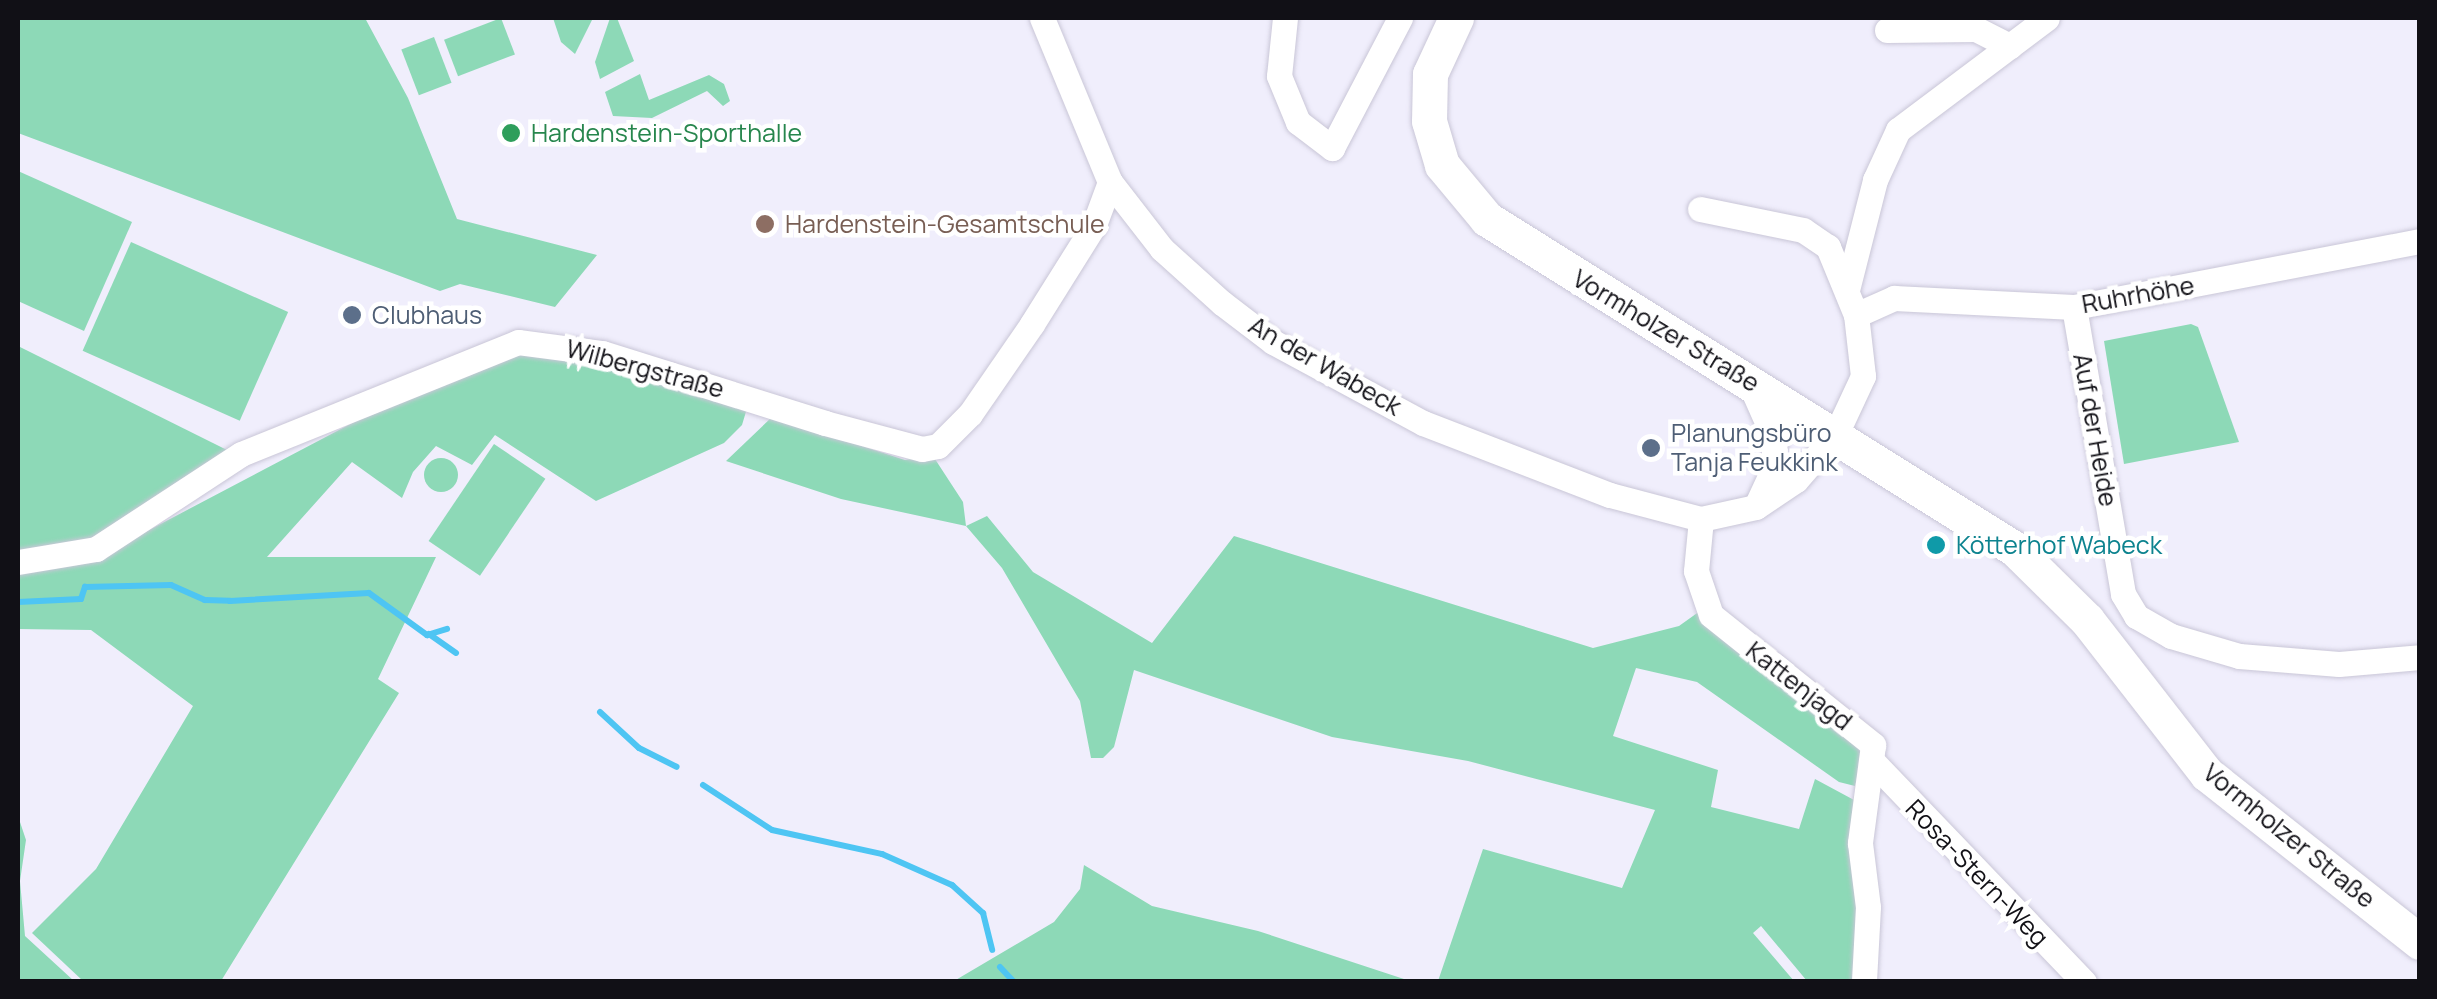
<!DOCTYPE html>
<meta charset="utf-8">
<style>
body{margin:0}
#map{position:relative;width:2437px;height:999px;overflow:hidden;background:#f0eefc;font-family:Manrope,sans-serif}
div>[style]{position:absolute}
.green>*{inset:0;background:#8dd9b7;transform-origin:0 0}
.round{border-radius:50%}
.stream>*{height:6px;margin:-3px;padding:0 3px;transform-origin:3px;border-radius:3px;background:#4ec5f3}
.roads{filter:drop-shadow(0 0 2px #c9c6d7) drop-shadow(0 0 2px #c9c6d7)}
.minor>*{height:25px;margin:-12.5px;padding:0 12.5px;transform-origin:12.5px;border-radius:12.5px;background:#fff}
.secondary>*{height:35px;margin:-17.5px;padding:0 17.5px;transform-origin:17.5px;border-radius:17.5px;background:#fff}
.dots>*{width:28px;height:28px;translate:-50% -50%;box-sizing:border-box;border:5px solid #fff;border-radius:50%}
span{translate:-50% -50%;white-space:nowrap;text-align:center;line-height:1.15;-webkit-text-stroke:9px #fff;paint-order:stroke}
.leisure-label{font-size:25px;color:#27864d}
.left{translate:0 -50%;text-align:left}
.education-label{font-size:25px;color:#785e54}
.street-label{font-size:25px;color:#111016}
.service-label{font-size:25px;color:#4e5e75}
.culture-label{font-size:25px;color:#0d838f}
.frame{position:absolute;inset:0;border:20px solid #111016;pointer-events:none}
</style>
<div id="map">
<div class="green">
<div style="clip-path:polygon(18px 18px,365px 18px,408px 98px,457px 219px,597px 255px,555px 307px,460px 284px,440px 291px,18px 133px)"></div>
<div style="left:501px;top:18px;width:39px;height:61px;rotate:69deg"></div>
<div style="clip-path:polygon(553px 18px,593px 18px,575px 54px,561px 42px)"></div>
<div style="clip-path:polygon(610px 18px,617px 18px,634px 61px,600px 79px,595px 62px)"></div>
<div style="left:434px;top:37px;width:49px;height:35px;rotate:69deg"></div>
<div style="clip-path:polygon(640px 74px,649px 100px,709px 75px,724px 84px,730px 101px,723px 106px,707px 91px,652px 118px,613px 116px,605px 92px)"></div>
<div style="clip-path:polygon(18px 171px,132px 222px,84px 331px,18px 301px)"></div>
<div style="left:131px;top:242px;width:172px;height:119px;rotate:24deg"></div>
<div style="clip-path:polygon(2191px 324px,2198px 327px,2239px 442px,2124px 464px,2104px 341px)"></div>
<div style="clip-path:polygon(18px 346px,231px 452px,94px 544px,18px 558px)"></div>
<div style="clip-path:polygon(519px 348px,565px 353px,748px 405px,742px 425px,724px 443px,596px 501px,495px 435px,472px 465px,436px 446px,413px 472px,402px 498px,352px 462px,267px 557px,436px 557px,378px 679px,399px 693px,221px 981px,83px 981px,32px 933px,96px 869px,193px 706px,91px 630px,18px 629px,18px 569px,132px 539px,413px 391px)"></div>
<div style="clip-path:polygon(772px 417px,905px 460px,933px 456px,963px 502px,966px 526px,987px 516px,1033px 572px,1152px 643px,1234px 536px,1593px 648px,1679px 626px,1700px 611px,1863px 750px,1855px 786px,1839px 782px,1697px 682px,1636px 668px,1613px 736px,1718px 770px,1711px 807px,1799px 829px,1815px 779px,1854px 800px,1859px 981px,1807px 981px,1761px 926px,1753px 933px,1794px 981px,1438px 981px,1483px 849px,1622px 888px,1655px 810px,1468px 761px,1332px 737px,1134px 670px,1114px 747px,1103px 758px,1091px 758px,1080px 701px,1002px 568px,966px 526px,841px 499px,726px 461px)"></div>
<div style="left:494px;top:444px;width:62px;height:117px;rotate:34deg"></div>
<div class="round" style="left:424px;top:458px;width:34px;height:34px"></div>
<div style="clip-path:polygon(18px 816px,26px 840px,20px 881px,25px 936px,74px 981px,18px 981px)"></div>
<div style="clip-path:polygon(1084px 865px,1152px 906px,1258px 931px,1410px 981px,954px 981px,1054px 922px,1080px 889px)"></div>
</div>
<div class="stream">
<div style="left:18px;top:602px;width:63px;rotate:-2.7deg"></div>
<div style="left:81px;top:599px;width:13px;rotate:-72deg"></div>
<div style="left:85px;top:587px;width:86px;rotate:-1.3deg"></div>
<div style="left:171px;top:585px;width:37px;rotate:24deg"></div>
<div style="left:205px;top:600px;width:25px;rotate:2deg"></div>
<div style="left:230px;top:601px;width:139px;rotate:-3.3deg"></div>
<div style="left:369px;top:593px;width:72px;rotate:35.9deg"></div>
<div style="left:427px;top:635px;width:21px;rotate:-17deg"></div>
<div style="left:429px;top:634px;width:33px;rotate:35deg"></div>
<div style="left:600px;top:712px;width:53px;rotate:42.7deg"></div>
<div style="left:639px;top:748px;width:42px;rotate:26.6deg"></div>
<div style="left:703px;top:785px;width:82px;rotate:33.1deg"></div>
<div style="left:772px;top:830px;width:113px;rotate:12.3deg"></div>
<div style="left:882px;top:854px;width:77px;rotate:23.9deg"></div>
<div style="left:952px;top:885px;width:42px;rotate:42.1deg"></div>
<div style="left:983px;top:913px;width:38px;rotate:76deg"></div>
<div style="left:1000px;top:967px;width:21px;rotate:47deg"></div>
</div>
<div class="roads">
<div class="minor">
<div style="left:1042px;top:18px;width:178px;rotate:67.5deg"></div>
<div style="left:1110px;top:182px;width:85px;rotate:52.2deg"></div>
<div style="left:1162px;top:249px;width:81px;rotate:42deg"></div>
<div style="left:1222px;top:303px;width:64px;rotate:37.4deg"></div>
<div style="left:1273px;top:342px;width:170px;rotate:28.4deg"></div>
<div style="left:1423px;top:423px;width:200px;rotate:21.1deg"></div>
<div style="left:1610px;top:495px;width:94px;rotate:14.8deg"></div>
<div style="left:1701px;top:519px;width:56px;rotate:-12.3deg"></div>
<div style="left:1756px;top:507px;width:48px;rotate:-34deg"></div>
<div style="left:1796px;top:480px;width:61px;rotate:-49deg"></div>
<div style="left:1836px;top:434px;width:64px;rotate:-65deg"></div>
<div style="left:1863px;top:376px;width:61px;rotate:-96.5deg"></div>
<div style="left:1856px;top:315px;width:74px;rotate:-112.4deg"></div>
<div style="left:1828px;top:247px;width:30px;rotate:-146deg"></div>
<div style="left:1803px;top:230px;width:105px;rotate:-168.5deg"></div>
<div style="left:1285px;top:18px;width:58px;rotate:95.9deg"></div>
<div style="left:1279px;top:76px;width:50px;rotate:67.6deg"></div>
<div style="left:1298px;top:122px;width:43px;rotate:37.4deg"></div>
<div style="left:1332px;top:148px;width:147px;rotate:-62.4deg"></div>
<div style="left:1887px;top:30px;width:89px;rotate:-0.6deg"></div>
<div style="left:1976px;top:29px;width:38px;rotate:27deg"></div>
<div style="left:1847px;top:290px;width:114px;rotate:-75.7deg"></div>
<div style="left:1875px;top:180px;width:55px;rotate:-65.3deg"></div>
<div style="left:1898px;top:130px;width:186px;rotate:-36.9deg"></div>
<div style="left:2074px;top:307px;width:291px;rotate:80.3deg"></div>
<div style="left:2123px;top:594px;width:26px;rotate:59deg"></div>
<div style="left:2136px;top:616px;width:40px;rotate:29.7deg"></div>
<div style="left:2171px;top:636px;width:71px;rotate:16.4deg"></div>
<div style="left:2239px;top:656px;width:100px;rotate:4.6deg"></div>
<div style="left:2339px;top:664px;width:81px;rotate:-4.9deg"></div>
<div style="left:1856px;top:315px;width:42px;rotate:-24.1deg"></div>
<div style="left:1894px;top:298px;width:180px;rotate:2.9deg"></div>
<div style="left:2074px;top:307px;width:352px;rotate:-10.8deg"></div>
<div style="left:1751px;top:386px;width:59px;rotate:66deg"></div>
<div style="left:1775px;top:440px;width:32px;rotate:95deg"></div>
<div style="left:1772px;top:472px;width:38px;rotate:115deg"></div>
<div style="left:1701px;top:519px;width:52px;rotate:95.5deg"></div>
<div style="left:1696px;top:571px;width:46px;rotate:71.2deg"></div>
<div style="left:1711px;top:615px;width:208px;rotate:38.7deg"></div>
<div style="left:1873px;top:745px;width:99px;rotate:97.6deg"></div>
<div style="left:1860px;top:843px;width:64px;rotate:82.9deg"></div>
<div style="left:1868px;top:907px;width:75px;rotate:93.1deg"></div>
<div style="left:18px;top:562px;width:79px;rotate:-9.5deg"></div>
<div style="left:96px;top:549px;width:173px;rotate:-33.2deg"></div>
<div style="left:241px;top:454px;width:299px;rotate:-22deg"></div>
<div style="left:518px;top:342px;width:85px;rotate:7.5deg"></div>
<div style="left:602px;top:353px;width:234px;rotate:17.4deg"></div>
<div style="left:825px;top:423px;width:100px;rotate:15deg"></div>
<div style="left:922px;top:449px;width:16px;rotate:-11deg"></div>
<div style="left:938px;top:446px;width:45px;rotate:-45deg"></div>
<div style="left:970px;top:414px;width:109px;rotate:-55.4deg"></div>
<div style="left:1032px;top:324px;width:117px;rotate:-57.9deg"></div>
<div style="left:1094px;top:225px;width:46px;rotate:-69.6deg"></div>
<div style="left:1873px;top:762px;width:305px;rotate:46.2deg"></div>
</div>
<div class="secondary">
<div style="left:1456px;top:18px;width:62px;rotate:114.9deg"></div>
<div style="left:1430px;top:74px;width:47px;rotate:91.2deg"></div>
<div style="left:1429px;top:121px;width:46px;rotate:73.5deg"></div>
<div style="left:1442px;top:165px;width:70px;rotate:50.2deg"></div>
<div style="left:1487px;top:219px;width:623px;rotate:32.01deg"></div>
<div style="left:2015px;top:549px;width:101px;rotate:44.6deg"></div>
<div style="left:2087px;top:620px;width:195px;rotate:52.1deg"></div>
<div style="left:2207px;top:774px;width:271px;rotate:38.3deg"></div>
</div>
</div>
<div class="dots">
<div style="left:511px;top:133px;background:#2e9e5b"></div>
<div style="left:765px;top:224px;background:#8d6e63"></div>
<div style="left:352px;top:315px;background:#5c6f8a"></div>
<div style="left:1651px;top:448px;background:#5c6f8a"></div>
<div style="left:1936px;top:545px;background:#0f9aa8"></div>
</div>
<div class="leisure-label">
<span class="left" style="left:531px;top:133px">Hardenstein-Sporthalle</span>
</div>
<div class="education-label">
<span class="left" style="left:785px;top:224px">Hardenstein-Gesamtschule</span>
</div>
<div class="street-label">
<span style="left:2138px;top:295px;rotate:-10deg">Ruhrhöhe</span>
<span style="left:1666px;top:331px;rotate:31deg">Vormholzer Straße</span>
<span style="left:1325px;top:366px;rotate:30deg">An der Wabeck</span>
<span style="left:645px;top:369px;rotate:15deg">Wilbergstraße</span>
<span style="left:2095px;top:430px;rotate:80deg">Auf der Heide</span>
<span style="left:1799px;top:686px;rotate:38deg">Kattenjagd</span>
<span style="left:2289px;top:836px;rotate:39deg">Vormholzer Straße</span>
<span style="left:1977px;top:873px;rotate:46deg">Rosa-Stern-Weg</span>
</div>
<div class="service-label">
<span class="left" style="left:372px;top:315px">Clubhaus</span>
<span class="left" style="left:1671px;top:448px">Planungsbüro<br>Tanja Feukkink</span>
</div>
<div class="culture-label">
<span class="left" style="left:1956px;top:545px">Kötterhof Wabeck</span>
</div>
<div class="frame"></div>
</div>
